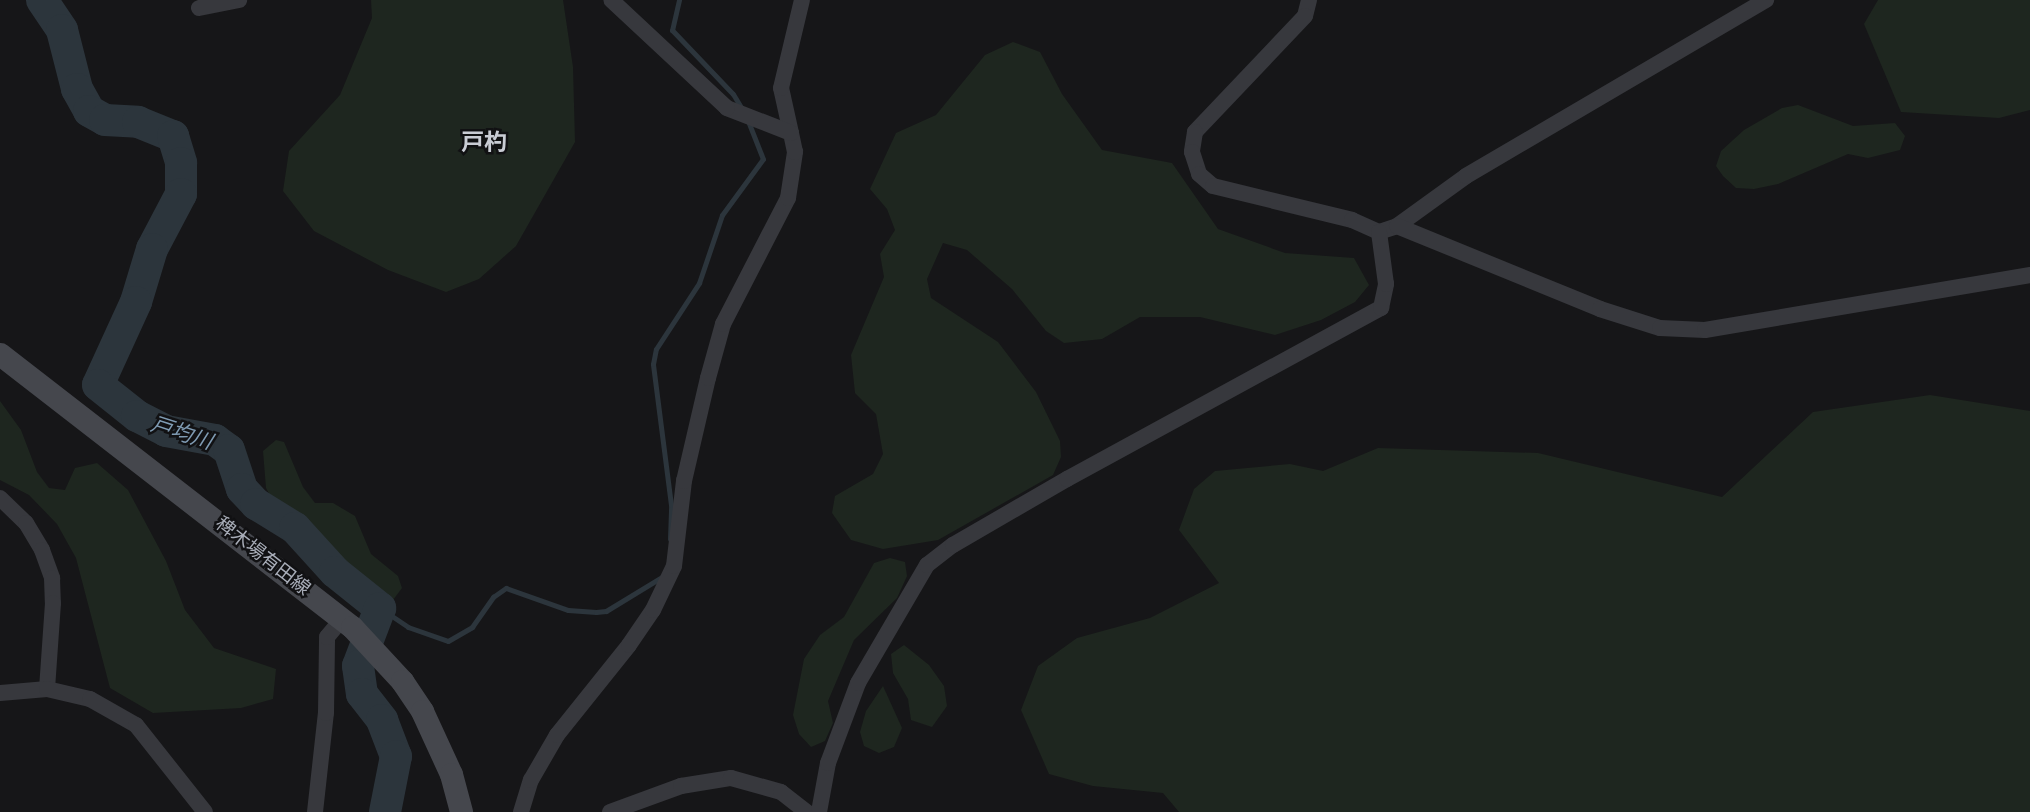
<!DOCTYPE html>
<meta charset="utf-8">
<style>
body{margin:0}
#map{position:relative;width:2030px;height:812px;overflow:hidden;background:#161618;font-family:Mulish,"Noto Sans JP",sans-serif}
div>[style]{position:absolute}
.green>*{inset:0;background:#1e261f}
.stream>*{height:5px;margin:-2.5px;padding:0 2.5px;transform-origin:2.5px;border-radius:2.5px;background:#2c353c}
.river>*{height:32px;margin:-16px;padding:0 16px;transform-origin:16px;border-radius:16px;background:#2c353c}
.minor>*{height:16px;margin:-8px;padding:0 8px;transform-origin:8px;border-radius:8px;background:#37383d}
.secondary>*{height:23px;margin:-11.5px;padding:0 11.5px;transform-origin:11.5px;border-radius:11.5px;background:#45474d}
span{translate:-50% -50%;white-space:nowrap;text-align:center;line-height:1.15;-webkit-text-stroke:5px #111113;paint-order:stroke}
.street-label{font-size:19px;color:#a8adb8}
.water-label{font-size:21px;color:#7f9bb3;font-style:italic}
.quarter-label{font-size:23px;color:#c9ccd4;font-weight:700}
</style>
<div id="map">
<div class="green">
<div style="clip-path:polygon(371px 0,563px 0,573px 67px,575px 142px,516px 246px,479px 279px,446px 292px,388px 270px,314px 231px,283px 191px,289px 151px,340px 95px,372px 18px)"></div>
<div style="clip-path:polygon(1878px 0,2030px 0,2030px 110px,1999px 118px,1901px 112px,1864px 24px)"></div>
<div style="clip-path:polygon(1013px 42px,1040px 52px,1062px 94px,1102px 150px,1172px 163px,1218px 229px,1285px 253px,1354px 258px,1369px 285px,1355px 302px,1321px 320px,1275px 335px,1200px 317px,1140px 317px,1102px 339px,1064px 343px,1046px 331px,1012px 289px,967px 250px,943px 243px,927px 279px,931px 298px,998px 342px,1036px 392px,1060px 441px,1061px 457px,1053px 475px,938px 540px,883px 549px,851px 540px,832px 513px,835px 496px,873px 474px,883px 454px,876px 414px,855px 393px,851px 355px,884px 277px,880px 254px,895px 230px,887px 209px,870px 189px,896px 133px,936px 115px,985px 55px)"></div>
<div style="clip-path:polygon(1798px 105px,1853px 126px,1895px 123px,1905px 136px,1900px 150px,1868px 158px,1848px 154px,1778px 184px,1754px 189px,1736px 188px,1723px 176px,1716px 166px,1721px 151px,1744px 130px,1782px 108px)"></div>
<div style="clip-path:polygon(1930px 395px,2030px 411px,2030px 812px,1179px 812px,1163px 793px,1093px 786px,1049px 774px,1021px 710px,1038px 666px,1077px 638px,1150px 618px,1219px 583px,1179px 530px,1194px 489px,1215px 471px,1290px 464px,1323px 471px,1378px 448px,1538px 453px,1722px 497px,1813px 412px)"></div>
<div style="clip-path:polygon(0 401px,21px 430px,37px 472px,49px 488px,65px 490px,75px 468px,97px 463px,128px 490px,166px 561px,185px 610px,214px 648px,276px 669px,273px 699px,241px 708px,153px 713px,110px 688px,76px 558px,57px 524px,29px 495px,0 480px)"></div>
<div style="clip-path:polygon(276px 440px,284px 442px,303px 487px,315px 503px,333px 503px,355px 516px,371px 554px,398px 576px,402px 588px,393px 600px,381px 602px,368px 593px,297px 516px,275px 505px,266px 488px,263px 451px)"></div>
<div style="clip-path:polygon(890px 558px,905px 562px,907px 576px,897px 598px,854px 640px,828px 701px,833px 723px,825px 741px,811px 747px,799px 734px,793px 715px,804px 659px,820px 635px,844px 617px,874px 563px)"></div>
<div style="clip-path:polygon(904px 645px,929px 665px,944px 686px,947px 706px,932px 727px,911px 720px,908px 699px,893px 673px,891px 654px)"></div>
<div style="clip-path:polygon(883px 686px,902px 728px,894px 747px,879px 753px,864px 746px,860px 732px,866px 711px)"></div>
</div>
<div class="stream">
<div style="left:679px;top:0;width:31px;rotate:103deg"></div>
<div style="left:672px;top:30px;width:88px;rotate:46.4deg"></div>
<div style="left:733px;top:94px;width:17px;rotate:59deg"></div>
<div style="left:670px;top:539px;width:34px;rotate:-88deg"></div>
<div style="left:671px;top:505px;width:142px;rotate:-97.3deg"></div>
<div style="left:653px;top:364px;width:15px;rotate:-79deg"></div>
<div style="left:656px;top:349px;width:79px;rotate:-56.9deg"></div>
<div style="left:699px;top:283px;width:72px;rotate:-71.3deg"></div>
<div style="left:722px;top:215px;width:69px;rotate:-53.8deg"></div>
<div style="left:763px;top:159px;width:41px;rotate:-111.5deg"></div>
<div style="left:380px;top:608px;width:34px;rotate:34deg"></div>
<div style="left:408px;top:627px;width:42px;rotate:19.3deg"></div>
<div style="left:448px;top:641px;width:28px;rotate:-30deg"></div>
<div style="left:472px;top:627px;width:37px;rotate:-55deg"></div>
<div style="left:493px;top:597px;width:16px;rotate:-35deg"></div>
<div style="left:506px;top:588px;width:66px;rotate:19.5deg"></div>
<div style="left:568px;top:610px;width:28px;rotate:4deg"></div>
<div style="left:596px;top:612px;width:10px;rotate:-6deg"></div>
<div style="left:606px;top:611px;width:69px;rotate:-31.4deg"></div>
</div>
<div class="river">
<div style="left:42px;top:0;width:36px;rotate:56deg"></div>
<div style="left:62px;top:30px;width:61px;rotate:75.7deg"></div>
<div style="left:77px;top:89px;width:25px;rotate:61deg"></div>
<div style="left:89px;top:111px;width:18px;rotate:29deg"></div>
<div style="left:105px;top:120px;width:33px;rotate:3deg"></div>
<div style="left:138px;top:122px;width:38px;rotate:22deg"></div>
<div style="left:173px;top:136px;width:28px;rotate:73deg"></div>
<div style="left:181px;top:163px;width:31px;rotate:90deg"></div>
<div style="left:181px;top:194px;width:62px;rotate:117.8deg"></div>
<div style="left:152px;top:249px;width:55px;rotate:106.8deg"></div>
<div style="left:136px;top:302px;width:91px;rotate:114.6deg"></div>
<div style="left:98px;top:385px;width:50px;rotate:38.5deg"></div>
<div style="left:137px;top:416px;width:33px;rotate:27deg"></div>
<div style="left:166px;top:431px;width:50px;rotate:10.4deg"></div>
<div style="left:215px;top:440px;width:17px;rotate:36deg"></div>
<div style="left:229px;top:450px;width:41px;rotate:71.6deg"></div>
<div style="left:242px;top:489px;width:21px;rotate:47deg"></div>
<div style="left:256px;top:504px;width:46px;rotate:31.6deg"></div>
<div style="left:295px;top:528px;width:59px;rotate:47.7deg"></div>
<div style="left:335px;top:572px;width:58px;rotate:38.7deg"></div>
<div style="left:380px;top:608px;width:62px;rotate:110.8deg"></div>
<div style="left:358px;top:666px;width:28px;rotate:82deg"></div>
<div style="left:362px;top:694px;width:33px;rotate:52deg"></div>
<div style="left:382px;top:720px;width:39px;rotate:69deg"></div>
<div style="left:396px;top:756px;width:57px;rotate:101.1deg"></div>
</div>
<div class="minor">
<div style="left:1309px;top:0;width:16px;rotate:104deg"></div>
<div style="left:1305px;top:16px;width:160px;rotate:133.5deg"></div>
<div style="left:1195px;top:132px;width:20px;rotate:99deg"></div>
<div style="left:1192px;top:152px;width:23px;rotate:72deg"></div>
<div style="left:1199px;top:174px;width:18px;rotate:41deg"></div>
<div style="left:1213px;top:186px;width:143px;rotate:13.7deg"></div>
<div style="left:1352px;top:220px;width:30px;rotate:24deg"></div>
<div style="left:1379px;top:232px;width:19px;rotate:-18deg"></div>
<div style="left:1397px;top:226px;width:85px;rotate:-35.9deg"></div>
<div style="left:1466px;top:176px;width:348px;rotate:-30.4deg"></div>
<div style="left:199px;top:8px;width:41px;rotate:-11.3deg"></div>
<div style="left:791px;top:133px;width:46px;rotate:-102.5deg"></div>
<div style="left:781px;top:88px;width:90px;rotate:-76.6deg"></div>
<div style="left:1397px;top:226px;width:219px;rotate:22.2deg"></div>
<div style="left:1600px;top:309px;width:63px;rotate:17.6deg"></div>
<div style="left:1660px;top:328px;width:45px;rotate:2.5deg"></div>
<div style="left:1705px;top:330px;width:330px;rotate:-9.6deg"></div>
<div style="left:0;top:498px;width:36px;rotate:44deg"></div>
<div style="left:26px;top:523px;width:31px;rotate:59deg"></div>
<div style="left:42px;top:550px;width:30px;rotate:70deg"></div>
<div style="left:52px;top:578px;width:25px;rotate:88deg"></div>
<div style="left:53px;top:603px;width:86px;rotate:94deg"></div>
<div style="left:47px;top:689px;width:47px;rotate:175.1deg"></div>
<div style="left:47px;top:689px;width:44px;rotate:13.1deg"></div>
<div style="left:90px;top:699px;width:53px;rotate:29.5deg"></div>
<div style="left:136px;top:725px;width:111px;rotate:51.6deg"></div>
<div style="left:315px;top:812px;width:100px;rotate:-83.7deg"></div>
<div style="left:326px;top:713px;width:76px;rotate:-89.2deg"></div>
<div style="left:327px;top:637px;width:23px;rotate:-50deg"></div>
<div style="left:521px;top:812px;width:34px;rotate:-73deg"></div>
<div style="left:531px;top:780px;width:52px;rotate:-60deg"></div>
<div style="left:557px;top:735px;width:115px;rotate:-51.3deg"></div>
<div style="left:629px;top:645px;width:42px;rotate:-55.6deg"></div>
<div style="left:653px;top:610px;width:49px;rotate:-64.5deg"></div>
<div style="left:674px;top:566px;width:86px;rotate:-83.3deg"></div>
<div style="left:684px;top:481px;width:106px;rotate:-76.9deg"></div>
<div style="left:708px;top:378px;width:56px;rotate:-74.5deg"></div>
<div style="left:723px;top:324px;width:142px;rotate:-62.7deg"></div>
<div style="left:788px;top:198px;width:47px;rotate:-81.3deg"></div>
<div style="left:795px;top:152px;width:19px;rotate:-102deg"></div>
<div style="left:791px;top:133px;width:69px;rotate:-158.7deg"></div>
<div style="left:727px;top:108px;width:158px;rotate:-137deg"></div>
<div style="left:610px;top:812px;width:76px;rotate:-20.1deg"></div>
<div style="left:681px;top:786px;width:51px;rotate:-9.1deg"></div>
<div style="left:731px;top:778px;width:52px;rotate:15.6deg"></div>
<div style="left:781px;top:792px;width:33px;rotate:38deg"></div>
<div style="left:819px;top:812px;width:50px;rotate:-79.6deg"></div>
<div style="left:828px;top:763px;width:85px;rotate:-69.4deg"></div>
<div style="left:858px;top:683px;width:137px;rotate:-59.7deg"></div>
<div style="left:927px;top:565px;width:33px;rotate:-38deg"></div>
<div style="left:953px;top:545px;width:132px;rotate:-30.1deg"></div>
<div style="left:1067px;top:479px;width:358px;rotate:-28.6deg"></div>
<div style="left:1381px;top:308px;width:25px;rotate:-78deg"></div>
<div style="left:1386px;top:284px;width:52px;rotate:-97.7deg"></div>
</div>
<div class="secondary">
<div style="left:0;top:354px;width:445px;rotate:37.8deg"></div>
<div style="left:352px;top:627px;width:74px;rotate:47.2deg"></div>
<div style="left:402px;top:681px;width:36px;rotate:56deg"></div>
<div style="left:422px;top:711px;width:69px;rotate:65.3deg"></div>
<div style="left:451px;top:774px;width:39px;rotate:75deg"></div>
</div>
<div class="street-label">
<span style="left:263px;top:556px;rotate:38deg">稗木場有田線</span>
</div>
<div class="water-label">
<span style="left:182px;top:432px;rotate:18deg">戸均川</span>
</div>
<div class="quarter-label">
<span style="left:484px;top:142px">戸杓</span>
</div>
</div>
